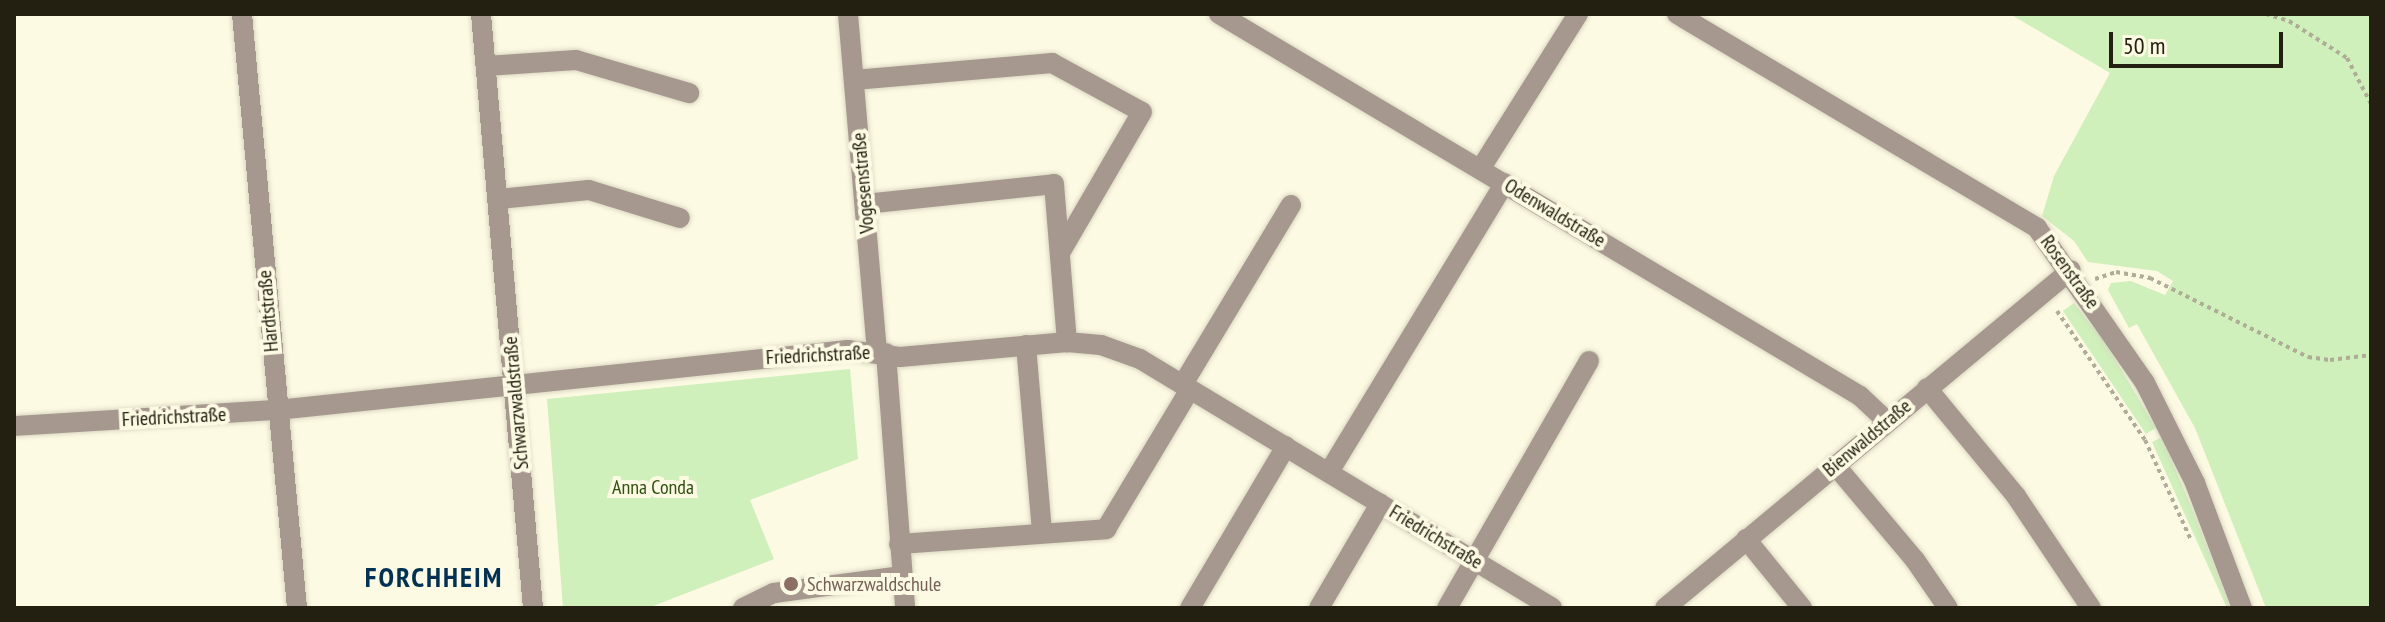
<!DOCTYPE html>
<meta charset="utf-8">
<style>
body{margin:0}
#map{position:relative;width:2385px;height:622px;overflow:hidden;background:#fdfae3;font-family:"PT Sans Narrow",sans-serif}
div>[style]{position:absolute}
.green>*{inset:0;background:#cfefbb}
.path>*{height:4px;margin-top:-2px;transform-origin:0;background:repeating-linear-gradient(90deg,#afac98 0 4px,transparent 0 8px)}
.roads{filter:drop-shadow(0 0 2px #dad7c2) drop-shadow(0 0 2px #dad7c2)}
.minor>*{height:20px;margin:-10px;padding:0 10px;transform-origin:10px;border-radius:10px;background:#a7988f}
.dots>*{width:22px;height:22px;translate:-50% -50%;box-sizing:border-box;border:4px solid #fdfae3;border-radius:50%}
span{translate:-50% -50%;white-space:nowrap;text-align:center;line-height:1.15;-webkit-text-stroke:8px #fdfae3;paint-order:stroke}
.street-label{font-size:20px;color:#232012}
.park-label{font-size:20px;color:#2e500f}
.education-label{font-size:20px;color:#785e54}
.left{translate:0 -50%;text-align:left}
.district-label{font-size:28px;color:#013154;font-weight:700;letter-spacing:2px}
.frame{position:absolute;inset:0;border:16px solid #232012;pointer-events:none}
.scale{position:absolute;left:2109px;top:32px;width:174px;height:36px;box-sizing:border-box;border:4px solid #232012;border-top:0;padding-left:10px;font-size:24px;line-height:28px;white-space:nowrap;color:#232012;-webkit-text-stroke:6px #fdfae3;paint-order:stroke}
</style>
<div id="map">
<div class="green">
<div style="clip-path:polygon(2010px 14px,2371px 14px,2371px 608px,2266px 608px,2195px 428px,2137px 324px,2129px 328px,2108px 290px,2111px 283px,2131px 281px,2165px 295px,2173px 281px,2157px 271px,2088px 262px,2074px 241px,2042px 216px,2054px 176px,2110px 73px)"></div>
<div style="clip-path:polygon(2074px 303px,2106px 344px,2156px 428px,2146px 434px,2063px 311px)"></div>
<div style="clip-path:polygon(850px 369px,858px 459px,750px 500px,774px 559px,648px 608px,563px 608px,547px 399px)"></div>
<div style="clip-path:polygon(2162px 437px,2193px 511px,2231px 608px,2227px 608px,2152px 442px)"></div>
</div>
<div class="path">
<div style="left:2266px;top:14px;width:24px;rotate:17deg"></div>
<div style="left:2289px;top:21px;width:69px;rotate:32.5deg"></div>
<div style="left:2347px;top:58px;width:52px;rotate:62.4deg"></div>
<div style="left:2095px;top:279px;width:22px;rotate:-18deg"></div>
<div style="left:2116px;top:272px;width:35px;rotate:10deg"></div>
<div style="left:2150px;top:278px;width:177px;rotate:26.6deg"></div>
<div style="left:2308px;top:357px;width:22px;rotate:8deg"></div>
<div style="left:2330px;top:360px;width:41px;rotate:-7deg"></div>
<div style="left:2057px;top:311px;width:156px;rotate:55.7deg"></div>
<div style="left:2145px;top:440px;width:110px;rotate:65.3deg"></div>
</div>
<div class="roads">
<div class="minor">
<div style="left:242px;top:14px;width:597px;rotate:84.71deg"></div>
<div style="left:481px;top:14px;width:596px;rotate:85deg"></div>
<div style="left:848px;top:14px;width:338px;rotate:85.1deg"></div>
<div style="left:1219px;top:14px;width:746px;rotate:30.79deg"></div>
<div style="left:1860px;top:396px;width:35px;rotate:43deg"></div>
<div style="left:1677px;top:14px;width:419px;rotate:30.7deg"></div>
<div style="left:2037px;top:228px;width:189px;rotate:55.1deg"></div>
<div style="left:2145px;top:383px;width:112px;rotate:63.4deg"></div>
<div style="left:2195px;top:483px;width:134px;rotate:69.4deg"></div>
<div style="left:486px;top:66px;width:90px;rotate:-3.8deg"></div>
<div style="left:576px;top:60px;width:118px;rotate:16.3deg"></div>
<div style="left:854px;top:80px;width:199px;rotate:-4.9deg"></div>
<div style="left:1052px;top:63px;width:102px;rotate:28.6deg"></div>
<div style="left:1142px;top:112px;width:163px;rotate:120.2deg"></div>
<div style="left:1481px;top:168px;width:182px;rotate:-57.8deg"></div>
<div style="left:499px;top:199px;width:90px;rotate:-5.7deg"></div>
<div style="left:589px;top:190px;width:95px;rotate:17.1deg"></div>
<div style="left:865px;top:204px;width:190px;rotate:-6deg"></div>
<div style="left:1054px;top:184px;width:159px;rotate:85.3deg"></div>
<div style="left:1026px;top:345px;width:188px;rotate:85.1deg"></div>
<div style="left:886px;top:353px;width:256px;rotate:85.7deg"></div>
<div style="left:1183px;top:384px;width:209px;rotate:-58.9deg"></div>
<div style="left:1927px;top:388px;width:140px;rotate:50.5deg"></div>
<div style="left:2016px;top:496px;width:135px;rotate:56.2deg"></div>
<div style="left:14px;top:426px;width:263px;rotate:-3.5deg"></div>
<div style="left:277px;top:410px;width:574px;rotate:-6deg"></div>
<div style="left:848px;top:350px;width:52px;rotate:7.7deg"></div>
<div style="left:900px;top:357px;width:168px;rotate:-5.1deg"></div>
<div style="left:1067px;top:342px;width:34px;rotate:5deg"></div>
<div style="left:1101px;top:345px;width:41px;rotate:19.7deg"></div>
<div style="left:1140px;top:359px;width:481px;rotate:31.1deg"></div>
<div style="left:1835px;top:465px;width:124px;rotate:49.9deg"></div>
<div style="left:1915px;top:560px;width:58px;rotate:55.5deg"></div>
<div style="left:1329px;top:472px;width:338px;rotate:-58.7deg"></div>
<div style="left:1746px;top:539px;width:89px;rotate:50.9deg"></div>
<div style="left:899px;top:544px;width:208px;rotate:-4.1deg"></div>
<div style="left:1106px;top:529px;width:163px;rotate:-59deg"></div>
<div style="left:743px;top:608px;width:34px;rotate:-26deg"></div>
<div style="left:774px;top:593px;width:129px;rotate:-7.6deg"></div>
<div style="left:1190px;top:608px;width:188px;rotate:-59.3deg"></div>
<div style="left:1319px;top:608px;width:121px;rotate:-59.6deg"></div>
<div style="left:1447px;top:608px;width:285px;rotate:-60.1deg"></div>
<div style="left:1665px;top:608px;width:528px;rotate:-39.78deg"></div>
</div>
</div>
<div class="dots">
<div style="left:791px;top:584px;background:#8d6e63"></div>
</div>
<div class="street-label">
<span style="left:863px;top:183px;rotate:-95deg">Vogesenstraße</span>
<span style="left:1555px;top:213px;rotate:31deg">Odenwaldstraße</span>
<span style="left:2070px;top:272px;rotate:54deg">Rosenstraße</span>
<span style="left:268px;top:311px;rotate:-95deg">Hardtstraße</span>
<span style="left:818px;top:355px;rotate:-3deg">Friedrichstraße</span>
<span style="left:516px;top:403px;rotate:-95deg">Schwarzwaldstraße</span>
<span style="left:174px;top:417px;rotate:-3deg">Friedrichstraße</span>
<span style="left:1867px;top:438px;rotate:-40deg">Bienwaldstraße</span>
<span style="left:1436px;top:537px;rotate:31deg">Friedrichstraße</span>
</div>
<div class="park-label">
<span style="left:653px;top:487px">Anna Conda</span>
</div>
<div class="education-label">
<span class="left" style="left:807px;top:584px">Schwarzwaldschule</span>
</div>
<div class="district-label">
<span style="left:434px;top:577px">FORCHHEIM</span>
</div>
<div class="frame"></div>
<div class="scale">50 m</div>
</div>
